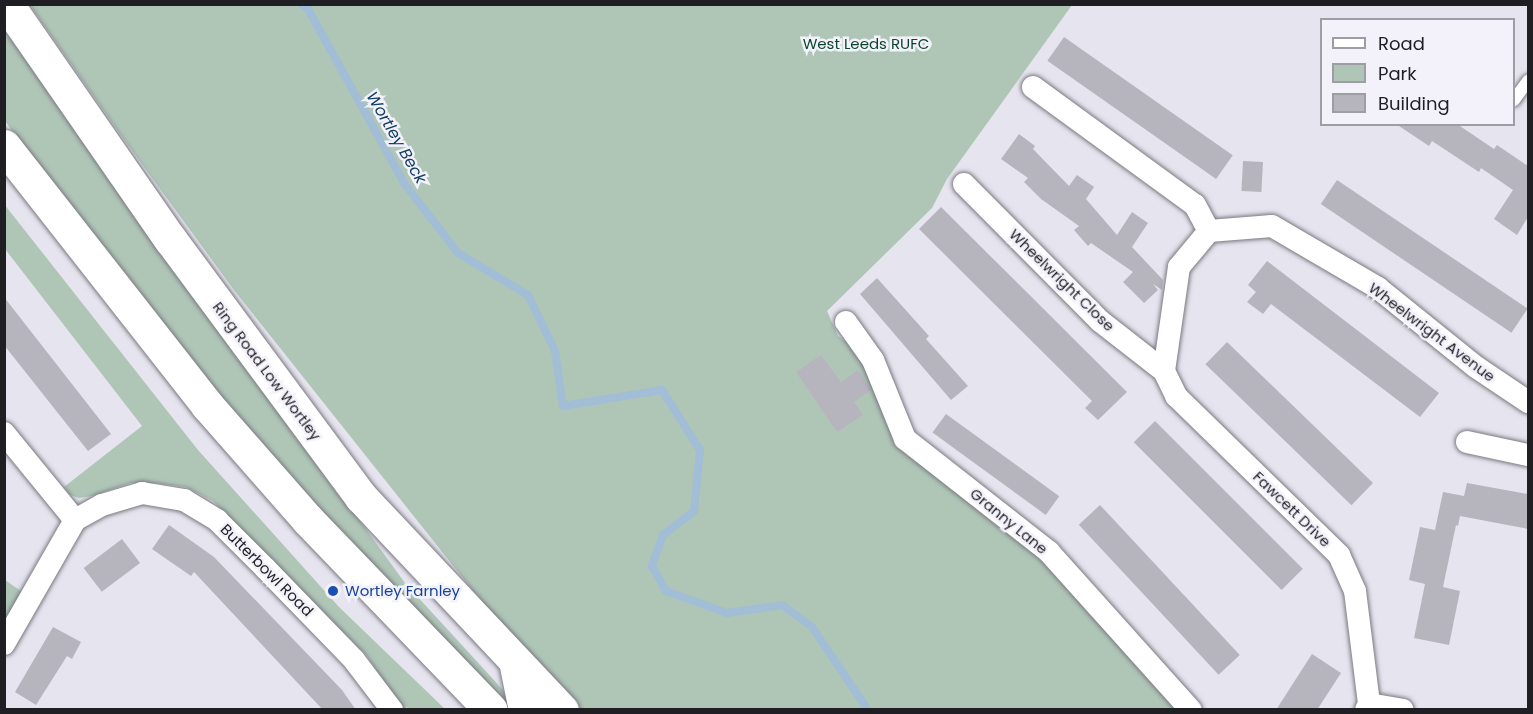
<!DOCTYPE html>
<style>
body{margin:0}
#map{position:relative;width:1533px;height:714px;overflow:hidden;background:#e6e4ee;font-family:Poppins,sans-serif}
div>[style]{position:absolute}
.green>*{inset:0;background:#afc6b7}
.stream>*{height:8px;margin:-4px;padding:0 4px;transform-origin:4px;border-radius:4px;background:#a2bdd6}
.building>*{inset:0;background:#b6b5be;transform-origin:0 0}
.roads{filter:drop-shadow(0 0 2px #7a7981) drop-shadow(0 0 2px #7a7981)}
.lane>*{height:12px;margin:-6px;padding:0 6px;transform-origin:6px;border-radius:6px;background:#fff}
.street>*{height:22px;margin:-11px;padding:0 11px;transform-origin:11px;border-radius:11px;background:#fff}
.highway>*{height:33px;margin:-16.5px;padding:0 16.5px;transform-origin:16.5px;border-radius:16.5px;background:#fff}
.dots>*{width:16px;height:16px;translate:-50% -50%;box-sizing:border-box;border:3px solid #f3f2fb;border-radius:50%}
span{translate:-50% -50%;white-space:nowrap;text-align:center;line-height:1.15;-webkit-text-stroke:5px #f3f2fb;paint-order:stroke}
.park-label{font-size:15px;color:#0a462b}
.street-label{font-size:15px;color:#1f1e22}
.transit-label{font-size:15px;color:#164399}
.left{translate:0 -50%;text-align:left}
.water-label{font-size:16px;color:#133f61;font-style:italic}
.frame{position:absolute;inset:0;border:6px solid #1f1e22;pointer-events:none}
.legend{position:absolute;left:1320px;top:18px;width:195px;height:108px;box-sizing:border-box;background:#f3f2fb;border:2px solid #9e9da4;margin:0;padding:8px 10px;list-style:none;font-size:18px;color:#1f1e22}
.legend li{display:flex;align-items:center;gap:12px;height:30px}
.legend b{width:30px;border:2px solid #9e9da4}
</style>
<div id="map">
<div class="green">
<div style="clip-path:polygon(30px 5px,1072px 5px,947px 179px,932px 208px,827px 311px,838px 336px,873px 360px,905px 439px,1049px 552px,1191px 709px,567px 709px,234px 290px,120px 134px)"></div>
<div style="clip-path:polygon(4px 30px,405px 583px,503px 690px,509px 704px,274px 466px,128px 287px,5px 121px)"></div>
<div style="clip-path:polygon(4px 204px,198px 450px,339px 607px,445px 709px,408px 709px,407px 707px,402px 709px,367px 656px,213px 501px,186px 487px,156px 483px,130px 483px,92px 496px,79px 498px,70px 495px,64px 487px,142px 426px,5px 249px)"></div>
<div style="clip-path:polygon(5px 580px,31px 598px,5px 644px)"></div>
</div>
<div class="stream">
<div style="left:301px;top:4px;width:9px;rotate:36deg"></div>
<div style="left:308px;top:9px;width:199px;rotate:61.1deg"></div>
<div style="left:404px;top:183px;width:88px;rotate:52.4deg"></div>
<div style="left:458px;top:253px;width:82px;rotate:31deg"></div>
<div style="left:528px;top:295px;width:62px;rotate:64.3deg"></div>
<div style="left:555px;top:351px;width:56px;rotate:81.7deg"></div>
<div style="left:563px;top:406px;width:100px;rotate:-9.2deg"></div>
<div style="left:662px;top:390px;width:71px;rotate:57.7deg"></div>
<div style="left:700px;top:450px;width:61px;rotate:95.6deg"></div>
<div style="left:694px;top:511px;width:39px;rotate:142deg"></div>
<div style="left:663px;top:535px;width:33px;rotate:110deg"></div>
<div style="left:652px;top:566px;width:29px;rotate:61deg"></div>
<div style="left:666px;top:591px;width:65px;rotate:19.8deg"></div>
<div style="left:727px;top:613px;width:56px;rotate:-8.3deg"></div>
<div style="left:782px;top:605px;width:37px;rotate:36deg"></div>
<div style="left:812px;top:627px;width:100px;rotate:56deg"></div>
</div>
<div class="building">
<div style="left:1064px;top:37px;width:206px;height:29px;rotate:35deg"></div>
<div style="clip-path:polygon(1396px 124px,1457px 124px,1494px 149px,1497px 145px,1528px 166px,1528px 217px,1517px 235px,1494px 219px,1513px 190px,1481px 168px,1479px 172px,1432px 141px,1429px 146px)"></div>
<div style="clip-path:polygon(1019px 134px,1035px 146px,1033px 149px,1069px 186px,1077px 175px,1094px 187px,1086px 199px,1117px 235px,1132px 212px,1148px 223px,1132px 247px,1163px 280px,1162px 290px,1153px 284px,1158px 290px,1144px 303px,1123px 282px,1133px 272px,1091px 243px,1088px 246px,1074px 230px,1079px 226px,1041px 199px,1024px 182px,1028px 178px,1001px 159px)"></div>
<div style="left:1243px;top:161px;width:20px;height:30px;rotate:3deg"></div>
<div style="left:1337px;top:180px;width:230px;height:29px;rotate:34deg"></div>
<div style="clip-path:polygon(941px 207px,1127px 392px,1098px 420px,1085px 408px,1092px 401px,919px 229px)"></div>
<div style="clip-path:polygon(1267px 261px,1439px 393px,1420px 417px,1271px 304px,1263px 314px,1247px 302px,1256px 292px,1248px 285px)"></div>
<div style="clip-path:polygon(877px 278px,929px 336px,926px 339px,968px 386px,951px 400px,860px 294px)"></div>
<div style="clip-path:polygon(4px 297px,111px 434px,88px 451px,4px 345px)"></div>
<div style="left:1227px;top:342px;width:203px;height:31px;rotate:44deg"></div>
<div style="clip-path:polygon(821px 355px,841px 382px,858px 370px,871px 390px,854px 402px,863px 415px,837px 432px,796px 372px)"></div>
<div style="left:946px;top:414px;width:140px;height:23px;rotate:36deg"></div>
<div style="left:1155px;top:421px;width:209px;height:30px;rotate:45deg"></div>
<div style="clip-path:polygon(1467px 483px,1528px 494px,1528px 529px,1460px 516px,1458px 526px,1456px 525px,1443px 587px,1460px 591px,1449px 645px,1414px 638px,1425px 584px,1409px 580px,1420px 527px,1435px 530px,1443px 492px,1464px 496px)"></div>
<div style="left:1100px;top:505px;width:205px;height:29px;rotate:47deg"></div>
<div style="clip-path:polygon(169px 525px,214px 557px,342px 690px,356px 710px,323px 710px,194px 572px,191px 576px,152px 549px)"></div>
<div style="left:122px;top:539px;width:30px;height:48px;rotate:53deg"></div>
<div style="clip-path:polygon(53px 627px,81px 642px,72px 659px,67px 656px,36px 705px,15px 692px)"></div>
<div style="clip-path:polygon(1312px 654px,1341px 673px,1317px 710px,1276px 710px)"></div>
</div>
<div class="roads">
<div class="lane">
<div style="left:1514px;top:100px;width:24px;rotate:-54deg"></div>
</div>
<div class="street">
<div style="left:1033px;top:87px;width:200px;rotate:36.1deg"></div>
<div style="left:1195px;top:205px;width:30px;rotate:62deg"></div>
<div style="left:964px;top:184px;width:193px;rotate:45.2deg"></div>
<div style="left:1100px;top:321px;width:81px;rotate:38deg"></div>
<div style="left:1164px;top:371px;width:28px;rotate:64deg"></div>
<div style="left:1176px;top:396px;width:228px;rotate:44.3deg"></div>
<div style="left:1339px;top:555px;width:39px;rotate:66deg"></div>
<div style="left:1355px;top:591px;width:114px;rotate:82.9deg"></div>
<div style="left:1369px;top:704px;width:7px;rotate:117deg"></div>
<div style="left:846px;top:322px;width:47px;rotate:54.6deg"></div>
<div style="left:873px;top:360px;width:85px;rotate:67.9deg"></div>
<div style="left:905px;top:439px;width:183px;rotate:38.1deg"></div>
<div style="left:1049px;top:552px;width:212px;rotate:48.1deg"></div>
<div style="left:1164px;top:371px;width:105px;rotate:-81.8deg"></div>
<div style="left:1179px;top:267px;width:47px;rotate:-50.2deg"></div>
<div style="left:1209px;top:231px;width:63px;rotate:-4.5deg"></div>
<div style="left:1272px;top:226px;width:123px;rotate:30.3deg"></div>
<div style="left:1378px;top:288px;width:126px;rotate:38.9deg"></div>
<div style="left:1476px;top:367px;width:63px;rotate:33.9deg"></div>
<div style="left:4px;top:433px;width:112px;rotate:50.8deg"></div>
<div style="left:1467px;top:442px;width:62px;rotate:12deg"></div>
<div style="left:4px;top:644px;width:143px;rotate:-60.2deg"></div>
<div style="left:75px;top:520px;width:31px;rotate:-29deg"></div>
<div style="left:102px;top:505px;width:42px;rotate:-16.7deg"></div>
<div style="left:142px;top:493px;width:43px;rotate:9.5deg"></div>
<div style="left:184px;top:500px;width:39px;rotate:31deg"></div>
<div style="left:217px;top:520px;width:68px;rotate:45deg"></div>
<div style="left:265px;top:568px;width:128px;rotate:45.9deg"></div>
<div style="left:354px;top:660px;width:63px;rotate:52.8deg"></div>
<div style="left:1369px;top:704px;width:34px;rotate:10deg"></div>
</div>
<div class="highway">
<div style="left:7px;top:4px;width:286px;rotate:55.3deg"></div>
<div style="left:170px;top:239px;width:321px;rotate:53.5deg"></div>
<div style="left:361px;top:497px;width:293px;rotate:46.7deg"></div>
<div style="left:4px;top:146px;width:329px;rotate:51.9deg"></div>
<div style="left:207px;top:405px;width:152px;rotate:48.7deg"></div>
<div style="left:307px;top:519px;width:265px;rotate:46.1deg"></div>
<div style="left:515px;top:661px;width:50px;rotate:78.5deg"></div>
</div>
</div>
<div class="dots">
<div style="left:333px;top:591px;background:#1a4fb4"></div>
</div>
<div class="park-label">
<span style="left:866px;top:44px">West Leeds RUFC</span>
</div>
<div class="street-label">
<span style="left:1062px;top:280px;rotate:44deg">Wheelwright Close</span>
<span style="left:1432px;top:332px;rotate:37deg">Wheelwright Avenue</span>
<span style="left:267px;top:371px;rotate:53deg">Ring Road Low Wortley</span>
<span style="left:1292px;top:509px;rotate:44deg">Fawcett Drive</span>
<span style="left:1009px;top:521px;rotate:39deg">Granny Lane</span>
<span style="left:267px;top:570px;rotate:45deg">Butterbowl Road</span>
</div>
<div class="transit-label">
<span class="left" style="left:345px;top:591px">Wortley Farnley</span>
</div>
<div class="water-label">
<span style="left:396px;top:138px;rotate:60deg">Wortley Beck</span>
</div>
<div class="frame"></div>
<ul class="legend">
<li><b style="height:8px;background:#fff"></b>Road</li>
<li><b style="height:16px;background:#afc6b7"></b>Park</li>
<li><b style="height:16px;background:#b6b5be"></b>Building</li>
</ul>
</div>
